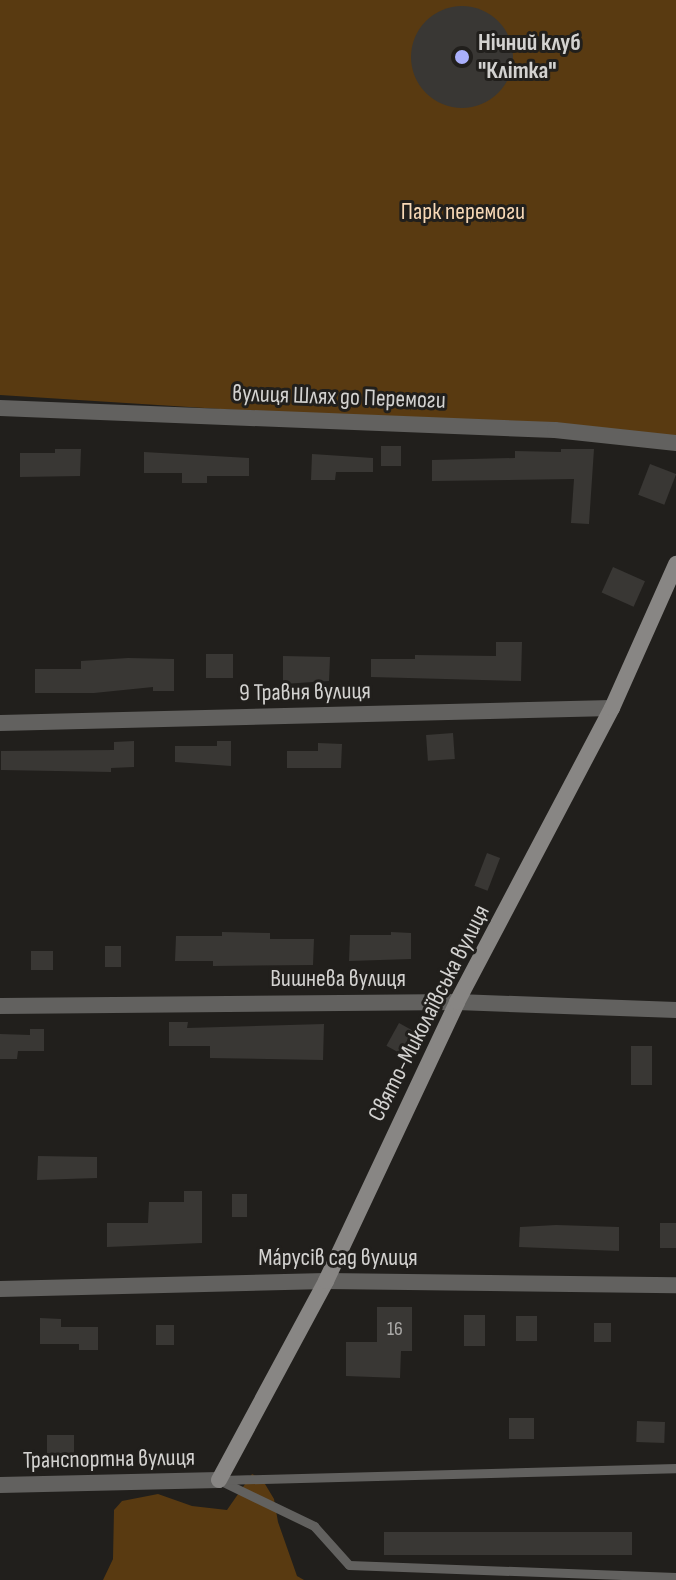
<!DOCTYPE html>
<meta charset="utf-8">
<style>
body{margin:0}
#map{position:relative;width:676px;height:1580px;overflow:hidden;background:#211f1c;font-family:"Sofia Sans Condensed",sans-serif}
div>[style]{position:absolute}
.green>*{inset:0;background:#593a11}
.building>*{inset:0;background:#393734;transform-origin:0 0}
.round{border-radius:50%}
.lane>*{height:9px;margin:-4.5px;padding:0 4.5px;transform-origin:4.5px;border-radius:4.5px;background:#62615f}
.street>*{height:16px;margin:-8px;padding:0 8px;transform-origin:8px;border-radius:8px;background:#62615f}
.secondary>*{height:16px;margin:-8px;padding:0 8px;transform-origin:8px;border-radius:8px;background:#888684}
.dots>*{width:22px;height:22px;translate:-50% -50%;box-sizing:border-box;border:4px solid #211f1c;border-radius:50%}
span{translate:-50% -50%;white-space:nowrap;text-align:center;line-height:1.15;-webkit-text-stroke:6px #211f1c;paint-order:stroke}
.number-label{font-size:20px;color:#acaba9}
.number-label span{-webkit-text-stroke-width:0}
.poi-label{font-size:24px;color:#d3d2d0;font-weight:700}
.left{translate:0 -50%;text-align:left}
.park-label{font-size:24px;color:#f7d8b6}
.street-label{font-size:24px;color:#d3d2d0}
</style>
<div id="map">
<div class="green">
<div style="clip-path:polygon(0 0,676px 0,676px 443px,555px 430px,0 395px)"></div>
<div style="clip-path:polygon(252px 1474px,262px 1479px,274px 1499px,278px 1522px,297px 1576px,304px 1580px,103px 1580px,113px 1559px,114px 1510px,122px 1501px,158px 1494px,192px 1506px,227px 1510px)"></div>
</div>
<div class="building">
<div class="round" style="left:411px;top:6px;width:102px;height:102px"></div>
<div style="left:381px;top:446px;width:20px;height:20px"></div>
<div style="clip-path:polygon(55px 449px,81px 449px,80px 476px,20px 477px,20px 453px,55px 453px)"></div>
<div style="clip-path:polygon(561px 449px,594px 449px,589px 524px,571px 523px,574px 479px,432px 481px,432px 460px,515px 458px,515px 451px,561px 452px)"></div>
<div style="clip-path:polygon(144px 452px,249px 458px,249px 476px,207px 476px,207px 483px,182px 483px,182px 473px,144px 473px)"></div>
<div style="clip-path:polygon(312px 454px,373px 458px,373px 472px,336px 472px,335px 480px,311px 480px)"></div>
<div style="left:650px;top:464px;width:28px;height:33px;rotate:21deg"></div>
<div style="left:613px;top:567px;width:35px;height:28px;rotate:24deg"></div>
<div style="clip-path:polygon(496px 642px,522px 642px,521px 681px,371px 677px,371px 659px,415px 659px,415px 655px,496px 656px)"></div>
<div style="left:206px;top:654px;width:27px;height:24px"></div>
<div style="clip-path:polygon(283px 656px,330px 657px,329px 681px,283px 684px)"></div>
<div style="clip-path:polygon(128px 658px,174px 659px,174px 691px,153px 691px,153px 687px,94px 693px,35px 693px,35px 669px,81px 669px,81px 661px)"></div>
<div style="left:453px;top:733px;width:26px;height:27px;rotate:86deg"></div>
<div style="clip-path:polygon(134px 741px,134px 767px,111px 768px,111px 772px,1px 770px,1px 751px,114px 750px,114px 742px)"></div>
<div style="clip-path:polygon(217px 741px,231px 741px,231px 766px,175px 762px,175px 746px,217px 746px)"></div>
<div style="clip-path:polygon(318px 743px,342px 744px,341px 768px,287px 768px,287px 751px,318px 751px)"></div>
<div style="left:487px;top:853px;width:14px;height:35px;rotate:21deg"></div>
<div style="clip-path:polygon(222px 932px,270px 933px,270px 939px,314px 939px,313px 965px,213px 966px,213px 961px,175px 961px,176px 936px,222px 936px)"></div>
<div style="clip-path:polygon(391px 932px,411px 933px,411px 959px,349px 961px,350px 935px,391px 935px)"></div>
<div style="left:105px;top:946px;width:16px;height:21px"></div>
<div style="left:31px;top:951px;width:22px;height:19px"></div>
<div style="clip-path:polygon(169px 1022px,188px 1022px,187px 1028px,324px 1024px,323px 1060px,210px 1058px,210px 1046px,169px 1046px)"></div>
<div style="left:399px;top:1023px;width:18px;height:26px;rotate:29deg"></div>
<div style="clip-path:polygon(30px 1029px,44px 1029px,44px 1051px,18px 1051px,17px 1059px,0 1059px,0 1034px,30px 1035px)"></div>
<div style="left:631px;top:1046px;width:21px;height:39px"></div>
<div style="clip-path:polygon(38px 1156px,97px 1157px,97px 1178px,37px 1180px)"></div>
<div style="clip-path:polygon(184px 1191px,202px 1191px,202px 1243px,107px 1247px,107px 1223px,148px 1223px,149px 1202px,184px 1202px)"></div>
<div style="left:232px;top:1194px;width:15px;height:23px"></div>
<div style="left:660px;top:1223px;width:16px;height:25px"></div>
<div style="clip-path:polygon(556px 1225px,619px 1227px,619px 1251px,519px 1247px,520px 1227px)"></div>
<div style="clip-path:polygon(377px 1307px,412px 1307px,412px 1351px,401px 1351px,400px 1378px,346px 1376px,346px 1342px,377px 1342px)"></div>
<div style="left:464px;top:1315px;width:21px;height:31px"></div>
<div style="left:516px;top:1316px;width:21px;height:25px"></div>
<div style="clip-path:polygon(40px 1318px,61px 1319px,61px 1327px,98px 1327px,98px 1350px,79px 1350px,79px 1344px,40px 1344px)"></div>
<div style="left:594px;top:1323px;width:17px;height:19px"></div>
<div style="left:156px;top:1325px;width:18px;height:20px"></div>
<div style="left:509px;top:1418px;width:25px;height:21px"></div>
<div style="left:637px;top:1421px;width:28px;height:21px;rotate:2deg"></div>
<div style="left:47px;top:1435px;width:27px;height:22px"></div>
<div style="left:384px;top:1532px;width:248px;height:23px"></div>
</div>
<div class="lane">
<div style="left:219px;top:1480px;width:106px;rotate:25.8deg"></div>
<div style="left:314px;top:1526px;width:52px;rotate:48.1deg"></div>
<div style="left:349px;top:1565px;width:327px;rotate:2.1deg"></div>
<div style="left:222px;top:1480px;width:454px;rotate:-1.5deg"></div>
</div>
<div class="street">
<div style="left:0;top:408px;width:555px;rotate:2.27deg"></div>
<div style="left:555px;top:430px;width:122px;rotate:6.1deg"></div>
<div style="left:0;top:723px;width:612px;rotate:-1.4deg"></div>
<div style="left:0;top:1006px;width:457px;rotate:-0.5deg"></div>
<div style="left:457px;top:1002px;width:219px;rotate:2.1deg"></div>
<div style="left:0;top:1289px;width:326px;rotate:-1.4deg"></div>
<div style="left:326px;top:1281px;width:350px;rotate:0.7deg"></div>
<div style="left:0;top:1485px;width:219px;rotate:-1.3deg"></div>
</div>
<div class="secondary">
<div style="left:219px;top:1480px;width:226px;rotate:-61.7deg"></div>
<div style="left:326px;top:1281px;width:308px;rotate:-64.8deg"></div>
<div style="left:457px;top:1002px;width:332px;rotate:-62.2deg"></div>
<div style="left:612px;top:708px;width:158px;rotate:-66deg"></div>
</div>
<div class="dots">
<div style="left:462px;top:57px;background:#aab0fc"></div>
</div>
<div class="number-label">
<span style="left:395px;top:1329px">16</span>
</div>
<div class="poi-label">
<span class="left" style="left:478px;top:57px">Нічний клуб<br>"Клітка"</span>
</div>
<div class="park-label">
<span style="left:463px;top:212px">Парк перемоги</span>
</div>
<div class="street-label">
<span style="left:339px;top:397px;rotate:2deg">вулиця Шлях до Перемоги</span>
<span style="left:305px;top:692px;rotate:-1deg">9 Травня вулиця</span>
<span style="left:338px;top:979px">Вишнева вулиця</span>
<span style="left:429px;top:1013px;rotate:-63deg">Свято-Миколаївська вулиця</span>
<span style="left:338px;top:1258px">Мáрусів сад вулиця</span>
<span style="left:109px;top:1459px;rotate:-1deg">Транспортна вулиця</span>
</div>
</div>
